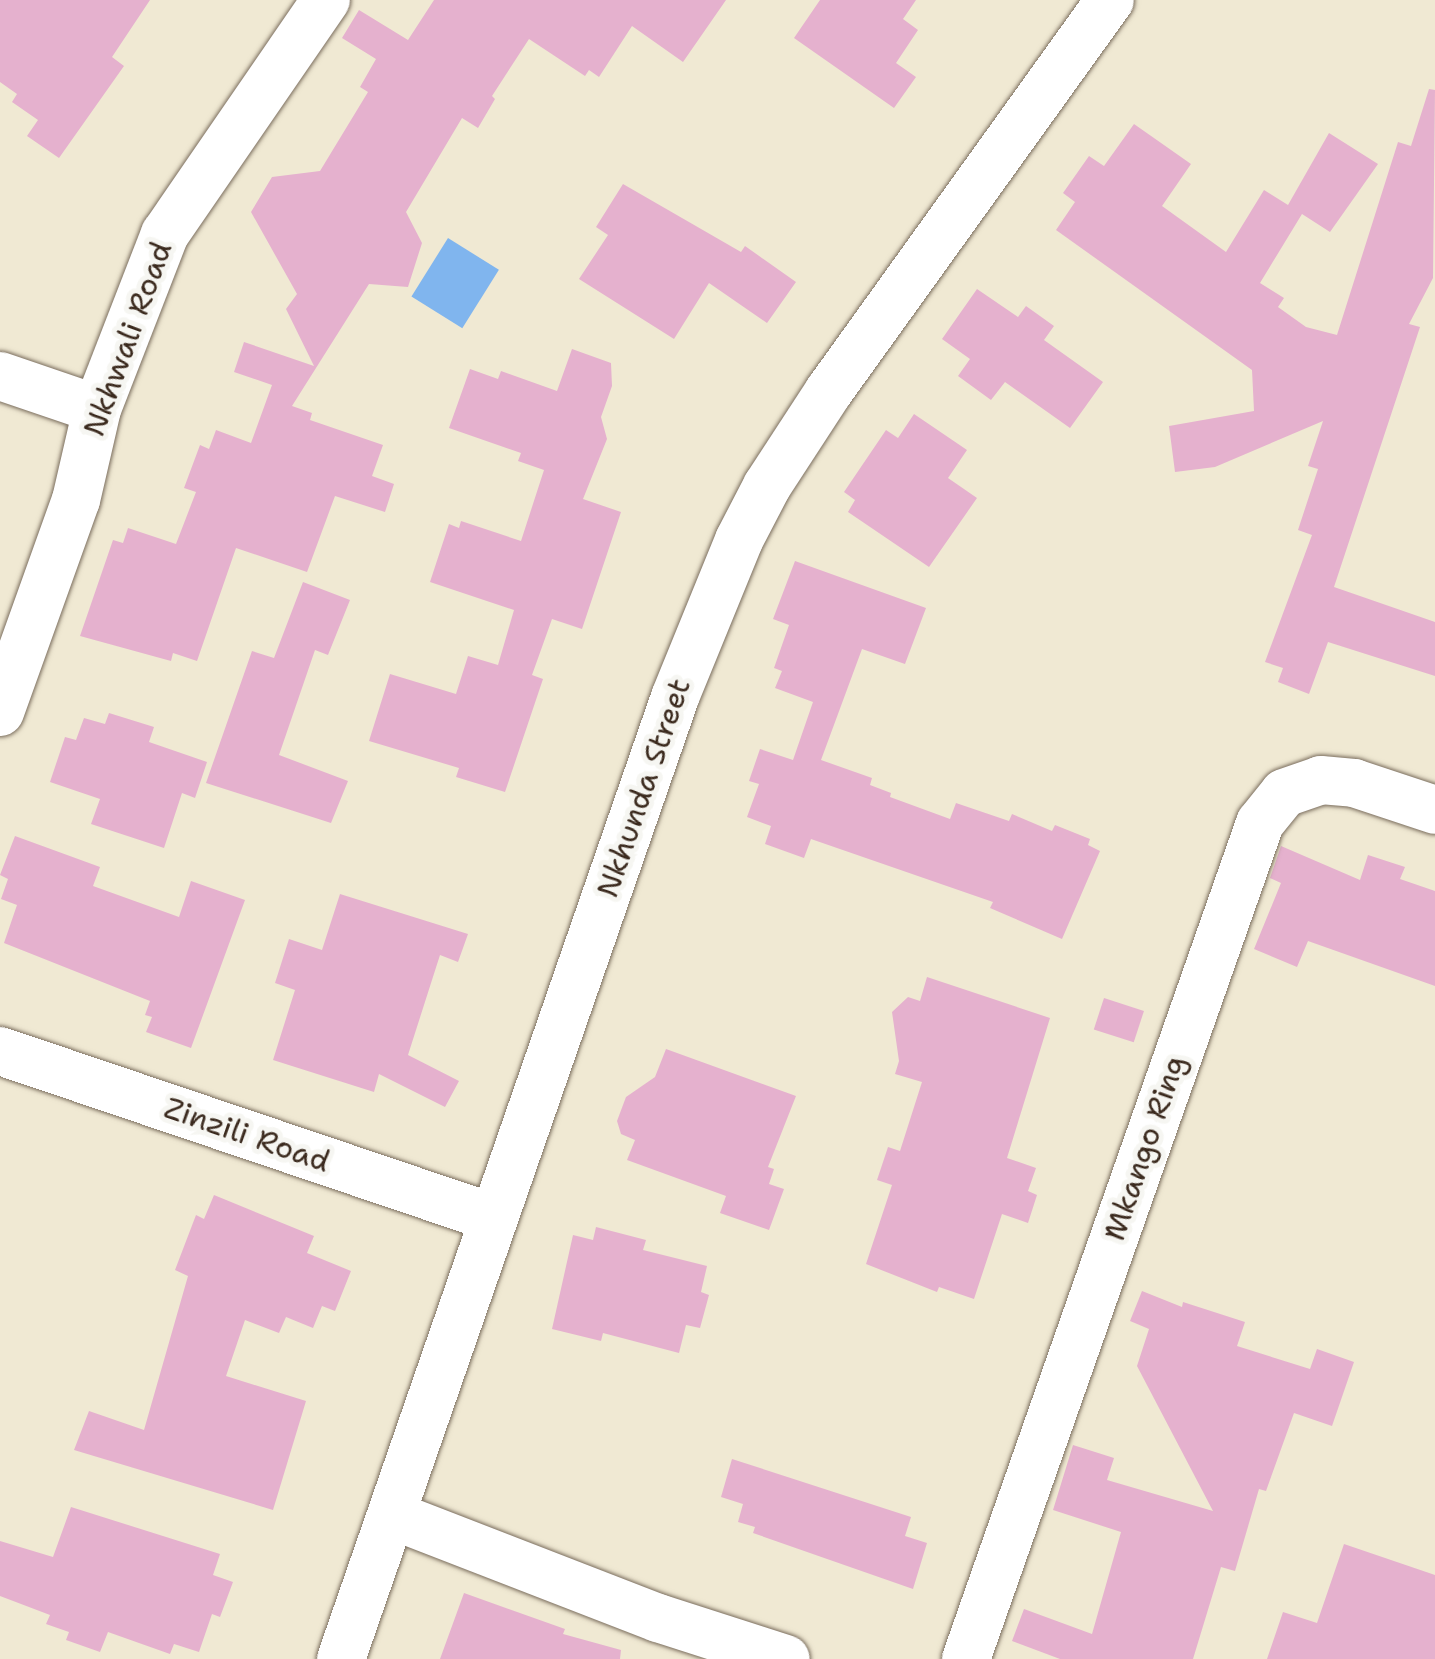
<!DOCTYPE html>
<style>
body{margin:0}
#map{position:relative;width:1435px;height:1659px;overflow:hidden;background:#f0e9d3;font-family:"Shantell Sans",sans-serif}
div>[style]{position:absolute}
.water>*{inset:0;background:#80b5ee;transform-origin:0 0}
.building>*{inset:0;background:#e5b1ce;transform-origin:0 0}
.roads{filter:drop-shadow(0 0 2px #7a6d5d) drop-shadow(0 0 2px #7a6d5d)}
.minor>*{height:48px;margin:-24px;padding:0 24px;transform-origin:24px;border-radius:24px;background:#fff}
span{translate:-50% -50%;white-space:nowrap;text-align:center;line-height:1.15;-webkit-text-stroke:10px #f6f6f2;paint-order:stroke}
.street-label{font-size:30px;color:#3b2a1e}
</style>
<div id="map">
<div class="water">
<div style="left:448px;top:238px;width:60px;height:69px;rotate:32deg"></div>
</div>
<div class="building">
<div style="clip-path:polygon(0 0,150px 0,112px 57px,124px 66px,59px 158px,27px 136px,38px 120px,12px 102px,17px 94px,0 82px)"></div>
<div style="clip-path:polygon(434px 0,726px 0,683px 62px,632px 26px,599px 77px,589px 70px,585px 76px,529px 39px,492px 96px,495px 99px,478px 128px,462px 118px,406px 212px,422px 243px,408px 287px,369px 284px,292px 406px,312px 413px,310px 420px,383px 445px,372px 476px,394px 484px,385px 512px,335px 496px,307px 572px,236px 548px,197px 661px,173px 653px,171px 661px,80px 636px,113px 540px,123px 543px,128px 528px,176px 544px,196px 492px,184px 488px,200px 445px,209px 449px,216px 430px,251px 443px,272px 385px,234px 372px,244px 342px,314px 366px,286px 309px,297px 294px,251px 212px,272px 177px,320px 171px,368px 92px,360px 87px,376px 59px,342px 38px,359px 10px,408px 40px)"></div>
<div style="clip-path:polygon(820px 0,916px 0,903px 19px,918px 30px,896px 63px,916px 77px,894px 108px,794px 38px)"></div>
<div style="clip-path:polygon(1429px 89px,1435px 90px,1433px 278px,1409px 324px,1420px 327px,1334px 587px,1435px 622px,1435px 676px,1328px 642px,1309px 694px,1278px 682px,1283px 668px,1265px 662px,1312px 535px,1298px 530px,1318px 469px,1308px 466px,1323px 421px,1215px 467px,1175px 472px,1169px 426px,1254px 411px,1252px 370px,1056px 230px,1075px 202px,1063px 193px,1089px 156px,1104px 166px,1134px 124px,1191px 164px,1162px 206px,1226px 252px,1264px 190px,1288px 205px,1329px 133px,1378px 164px,1330px 232px,1302px 214px,1260px 283px,1284px 298px,1278px 307px,1306px 327px,1337px 335px,1398px 142px,1411px 146px)"></div>
<div style="clip-path:polygon(623px 184px,741px 252px,745px 246px,796px 282px,767px 323px,709px 283px,674px 339px,579px 279px,608px 235px,596px 227px)"></div>
<div style="clip-path:polygon(977px 289px,1018px 317px,1026px 306px,1054px 326px,1044px 340px,1103px 382px,1070px 428px,1005px 382px,991px 400px,958px 376px,970px 359px,942px 339px)"></div>
<div style="clip-path:polygon(572px 349px,611px 363px,612px 386px,601px 417px,607px 439px,583px 499px,621px 512px,582px 629px,552px 619px,532px 675px,543px 679px,505px 792px,456px 777px,459px 768px,369px 741px,390px 674px,456px 694px,468px 656px,498px 665px,514px 610px,430px 582px,449px 524px,459px 528px,461px 521px,521px 541px,544px 470px,518px 461px,521px 453px,449px 428px,470px 369px,498px 379px,501px 371px,557px 391px)"></div>
<div style="clip-path:polygon(914px 414px,967px 450px,948px 478px,977px 498px,929px 567px,848px 512px,855px 500px,844px 492px,886px 430px,898px 438px)"></div>
<div style="clip-path:polygon(795px 561px,926px 608px,905px 664px,862px 649px,821px 760px,872px 778px,870px 785px,891px 793px,890px 797px,950px 819px,956px 803px,1009px 821px,1012px 814px,1052px 831px,1055px 825px,1090px 839px,1088px 845px,1100px 851px,1062px 939px,990px 908px,993px 902px,811px 839px,804px 858px,765px 844px,771px 826px,747px 817px,759px 784px,749px 781px,760px 749px,793px 760px,813px 702px,775px 688px,782px 671px,774px 668px,789px 625px,773px 619px)"></div>
<div style="clip-path:polygon(303px 582px,350px 600px,328px 655px,315px 650px,279px 755px,348px 781px,331px 823px,206px 783px,252px 651px,274px 658px)"></div>
<div style="clip-path:polygon(109px 713px,154px 727px,149px 742px,207px 762px,195px 798px,182px 793px,164px 848px,91px 824px,100px 799px,50px 782px,65px 737px,76px 740px,84px 718px,105px 724px)"></div>
<div style="clip-path:polygon(15px 836px,100px 867px,93px 886px,179px 917px,191px 881px,245px 900px,191px 1048px,146px 1032px,152px 1017px,145px 1015px,150px 1001px,4px 943px,17px 905px,1px 899px,8px 879px,0 875px)"></div>
<div style="clip-path:polygon(1281px 846px,1360px 880px,1368px 855px,1405px 867px,1400px 879px,1435px 891px,1435px 986px,1308px 941px,1297px 967px,1254px 949px,1281px 883px,1270px 878px)"></div>
<div style="clip-path:polygon(340px 894px,468px 934px,458px 962px,440px 955px,408px 1055px,459px 1081px,445px 1107px,379px 1074px,374px 1092px,273px 1060px,295px 990px,275px 983px,289px 939px,322px 950px)"></div>
<div style="clip-path:polygon(927px 977px,1050px 1018px,1007px 1158px,1036px 1168px,1028px 1191px,1037px 1195px,1028px 1223px,1002px 1214px,974px 1299px,939px 1287px,937px 1292px,866px 1264px,892px 1185px,877px 1180px,888px 1147px,900px 1151px,922px 1082px,895px 1074px,899px 1061px,892px 1012px,908px 997px,920px 1001px)"></div>
<div style="left:1104px;top:998px;width:42px;height:33px;rotate:18deg"></div>
<div style="clip-path:polygon(666px 1049px,796px 1096px,768px 1167px,774px 1169px,769px 1184px,784px 1189px,769px 1230px,720px 1213px,726px 1196px,627px 1160px,635px 1140px,621px 1134px,617px 1121px,626px 1097px,655px 1077px)"></div>
<div style="clip-path:polygon(214px 1195px,314px 1236px,307px 1253px,351px 1271px,335px 1311px,322px 1306px,313px 1328px,286px 1317px,279px 1333px,245px 1320px,226px 1376px,306px 1401px,273px 1510px,74px 1450px,89px 1411px,144px 1430px,188px 1276px,175px 1270px,196px 1215px,204px 1219px)"></div>
<div style="clip-path:polygon(596px 1227px,646px 1240px,643px 1250px,707px 1266px,701px 1292px,709px 1295px,700px 1328px,686px 1325px,679px 1353px,603px 1333px,601px 1341px,552px 1329px,573px 1235px,593px 1240px)"></div>
<div style="clip-path:polygon(1142px 1291px,1182px 1307px,1183px 1302px,1245px 1322px,1237px 1346px,1310px 1369px,1317px 1349px,1354px 1362px,1332px 1426px,1294px 1413px,1266px 1491px,1259px 1489px,1235px 1571px,1221px 1567px,1193px 1659px,1060px 1659px,1012px 1641px,1024px 1609px,1092px 1634px,1121px 1532px,1053px 1510px,1073px 1445px,1114px 1458px,1107px 1480px,1213px 1511px,1137px 1366px,1149px 1329px,1130px 1321px)"></div>
<div style="clip-path:polygon(732px 1459px,911px 1517px,905px 1536px,927px 1543px,913px 1589px,753px 1533px,755px 1527px,738px 1522px,743px 1504px,721px 1497px)"></div>
<div style="clip-path:polygon(71px 1507px,220px 1554px,213px 1575px,233px 1582px,220px 1617px,212px 1614px,199px 1652px,174px 1644px,170px 1654px,108px 1632px,100px 1652px,66px 1640px,69px 1632px,46px 1624px,50px 1615px,0 1596px,0 1541px,53px 1557px)"></div>
<div style="clip-path:polygon(1344px 1544px,1435px 1575px,1435px 1659px,1267px 1659px,1283px 1612px,1317px 1623px)"></div>
<div style="clip-path:polygon(464px 1593px,565px 1629px,563px 1634px,621px 1650px,620px 1659px,440px 1659px)"></div>
</div>
<div class="roads">
<div class="minor">
<div style="left:0;top:376px;width:102px;rotate:18.8deg"></div>
<div style="left:0;top:712px;width:225px;rotate:-70.3deg"></div>
<div style="left:76px;top:500px;width:93px;rotate:-77deg"></div>
<div style="left:97px;top:409px;width:188px;rotate:-68.8deg"></div>
<div style="left:165px;top:234px;width:284px;rotate:-55.5deg"></div>
<div style="left:0;top:1051px;width:521px;rotate:18.68deg"></div>
<div style="left:392px;top:1515px;width:285px;rotate:21.2deg"></div>
<div style="left:658px;top:1618px;width:134px;rotate:17.8deg"></div>
<div style="left:341px;top:1659px;width:1018px;rotate:-70.85deg"></div>
<div style="left:675px;top:697px;width:170px;rotate:-67.8deg"></div>
<div style="left:739px;top:540px;width:61px;rotate:-62.6deg"></div>
<div style="left:767px;top:486px;width:113px;rotate:-56.9deg"></div>
<div style="left:829px;top:391px;width:481px;rotate:-54.3deg"></div>
<div style="left:966px;top:1659px;width:886px;rotate:-70.62deg"></div>
<div style="left:1260px;top:823px;width:38px;rotate:-51deg"></div>
<div style="left:1284px;top:793px;width:39px;rotate:-19deg"></div>
<div style="left:1321px;top:780px;width:33px;rotate:5deg"></div>
<div style="left:1354px;top:783px;width:85px;rotate:18.4deg"></div>
</div>
</div>
<div class="street-label">
<span style="left:128px;top:339px;rotate:-70deg">Nkhwali Road</span>
<span style="left:644px;top:788px;rotate:-71deg">Nkhunda Street</span>
<span style="left:247px;top:1135px;rotate:19deg">Zinzili Road</span>
<span style="left:1145px;top:1148px;rotate:-71deg">Mkango Ring</span>
</div>
</div>
